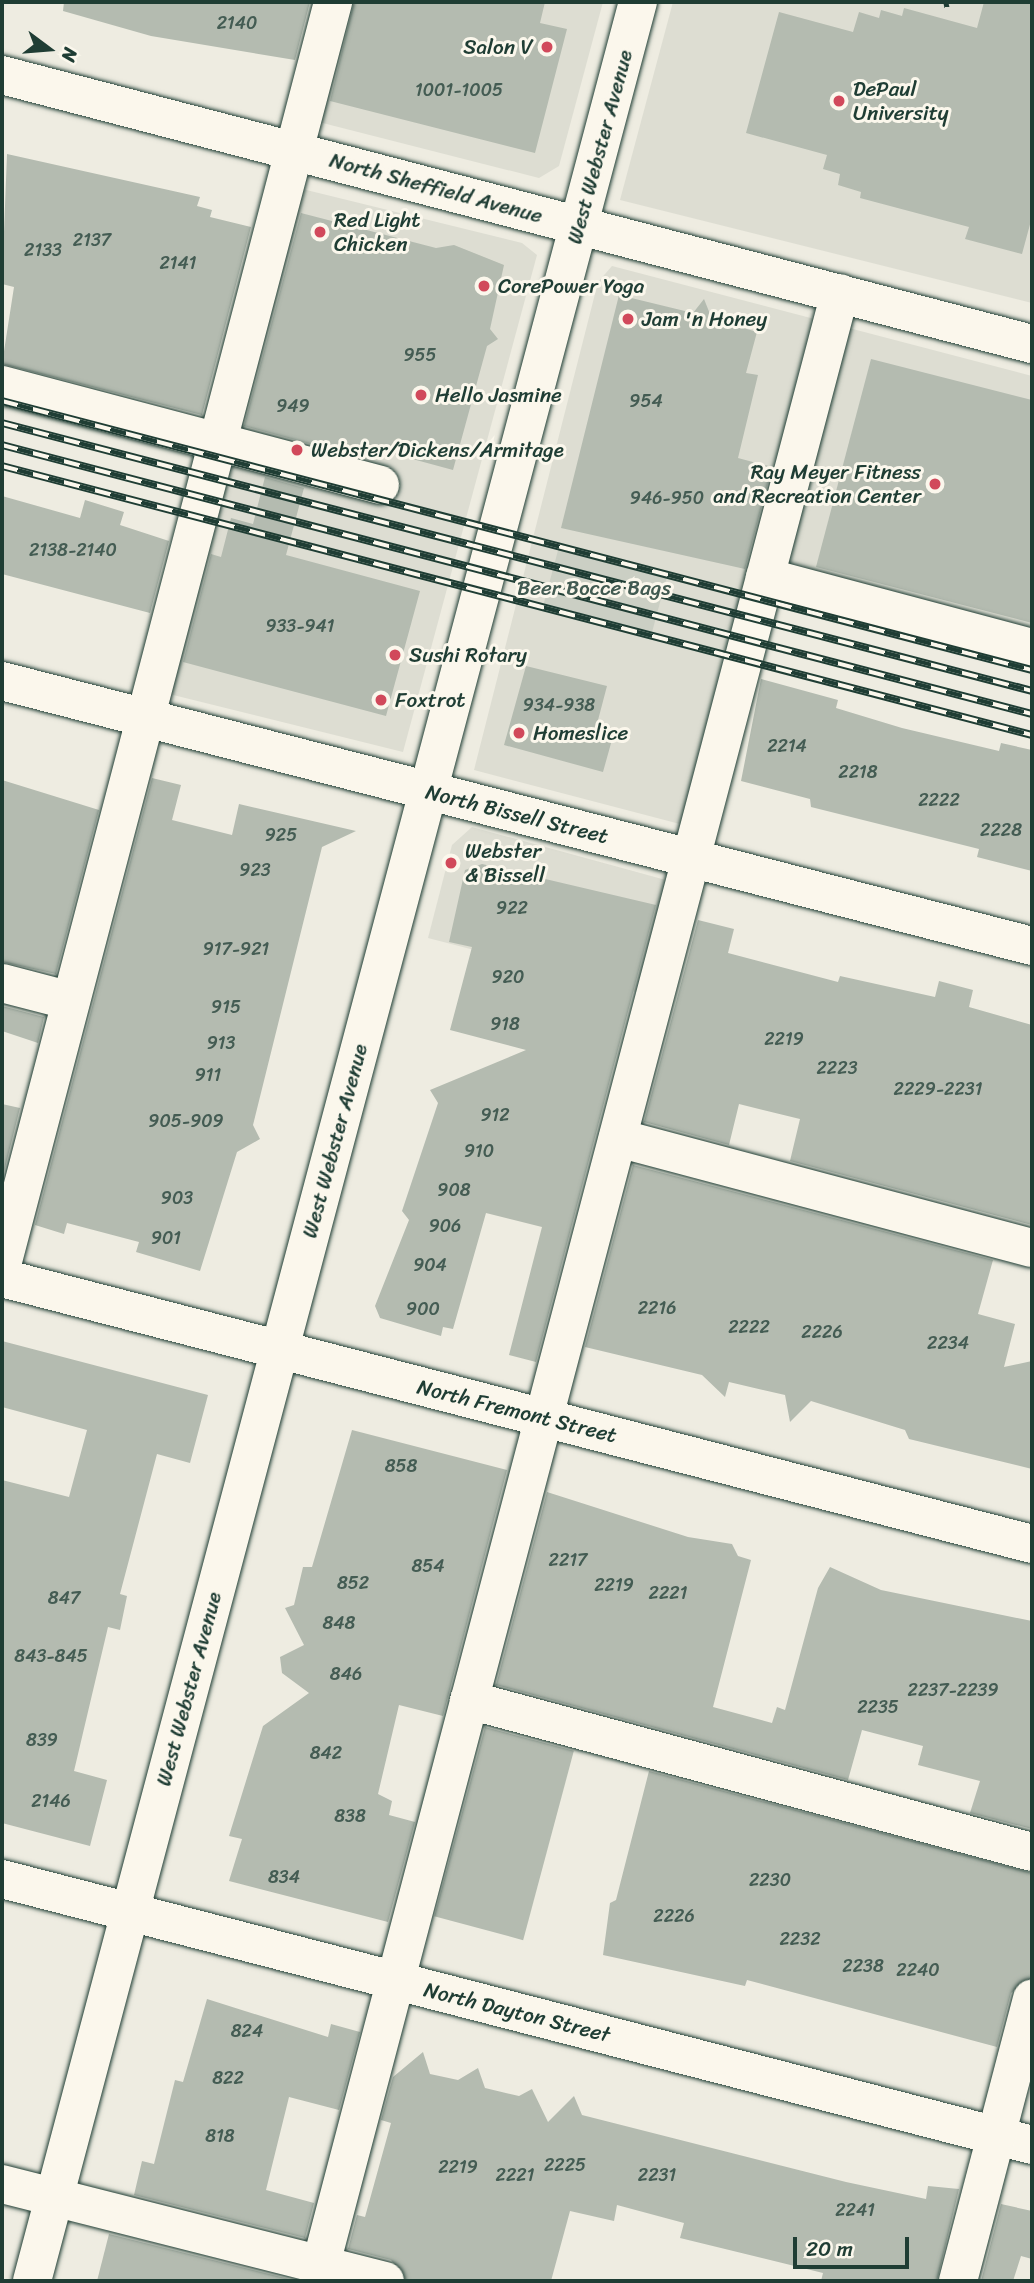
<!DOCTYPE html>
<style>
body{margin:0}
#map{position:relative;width:1034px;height:2283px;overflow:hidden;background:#eeece1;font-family:Sriracha,sans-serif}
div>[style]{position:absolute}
.built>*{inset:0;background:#ddddd2}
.green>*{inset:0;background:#cbcfc4;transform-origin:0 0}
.building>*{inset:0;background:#b4bbb0;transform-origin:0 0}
.path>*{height:4.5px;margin-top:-2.25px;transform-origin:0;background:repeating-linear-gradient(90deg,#1f3d34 0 5px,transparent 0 10px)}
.roads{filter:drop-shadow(0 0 2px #1f3d34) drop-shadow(0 0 2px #1f3d34)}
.minor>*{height:38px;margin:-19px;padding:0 19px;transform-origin:19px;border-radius:19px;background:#fbf7ec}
.rail>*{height:8px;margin-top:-4px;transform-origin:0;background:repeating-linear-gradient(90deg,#fbf7ec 0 16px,#1f3d34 0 32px);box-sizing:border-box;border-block:2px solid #1f3d34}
.dots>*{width:19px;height:19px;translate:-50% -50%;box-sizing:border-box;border:4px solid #fbf7ec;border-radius:50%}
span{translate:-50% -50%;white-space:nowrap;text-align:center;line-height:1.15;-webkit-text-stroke:6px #fbf7ec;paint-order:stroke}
.number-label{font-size:18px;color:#445c53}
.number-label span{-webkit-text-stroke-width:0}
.poi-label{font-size:21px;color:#1f3d34}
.right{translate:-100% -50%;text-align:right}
.left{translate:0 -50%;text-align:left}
.street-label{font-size:21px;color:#1f3d34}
.park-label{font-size:21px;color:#415a51}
.frame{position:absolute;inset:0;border:4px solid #1f3d34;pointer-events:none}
.north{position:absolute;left:14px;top:14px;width:70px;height:70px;-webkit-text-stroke:5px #fbf7ec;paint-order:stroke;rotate:106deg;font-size:19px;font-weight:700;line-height:28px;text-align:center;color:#1f3d34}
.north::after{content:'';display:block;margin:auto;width:24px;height:32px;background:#1f3d34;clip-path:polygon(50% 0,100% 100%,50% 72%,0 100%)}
.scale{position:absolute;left:793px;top:2237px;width:116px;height:32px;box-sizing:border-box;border:4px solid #1f3d34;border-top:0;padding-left:9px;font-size:21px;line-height:24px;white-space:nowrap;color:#1f3d34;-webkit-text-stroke:5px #fbf7ec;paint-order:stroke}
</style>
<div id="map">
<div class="built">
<div style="clip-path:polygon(333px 2px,603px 2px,559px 166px,539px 178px,303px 118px)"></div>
<div style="clip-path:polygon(673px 2px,1032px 2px,1032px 303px,620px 200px)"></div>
<div style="clip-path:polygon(286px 185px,522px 243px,537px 255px,403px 752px,153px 690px)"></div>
<div style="clip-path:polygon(612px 266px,1032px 376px,1032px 648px,766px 578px,699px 829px,474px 770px,598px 282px)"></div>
<div style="clip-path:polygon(472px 827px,684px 885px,655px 997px,428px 938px,452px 845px)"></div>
</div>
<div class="green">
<div style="left:560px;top:543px;width:112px;height:70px;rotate:15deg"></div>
</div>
<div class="building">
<div style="clip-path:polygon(64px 2px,310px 2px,295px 60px,151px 36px,63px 11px)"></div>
<div style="clip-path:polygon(354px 2px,545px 2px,540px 23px,567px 29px,535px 153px,330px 101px)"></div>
<div style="clip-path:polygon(984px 2px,1032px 2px,1032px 217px,1022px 254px,965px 239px,969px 227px,860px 198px,861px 192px,838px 185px,840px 174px,823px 169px,827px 155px,746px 133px,779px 12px,853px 32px,859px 12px,879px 18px,881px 10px,902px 16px,904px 8px,977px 28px)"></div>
<div style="clip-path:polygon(7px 154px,200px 197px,197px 206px,212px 210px,210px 217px,251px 227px,202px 415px,2px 364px,14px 287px,2px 284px)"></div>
<div style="clip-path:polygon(301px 213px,436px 248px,454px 245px,504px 265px,490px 329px,498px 339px,487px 346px,453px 470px,357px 444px,355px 456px,244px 426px)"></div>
<div style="clip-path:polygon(619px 295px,693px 313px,704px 299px,712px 319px,757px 332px,746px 373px,758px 375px,738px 458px,772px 467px,745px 569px,561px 528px)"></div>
<div style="clip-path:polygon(871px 359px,1032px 400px,1032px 623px,816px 567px)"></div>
<div style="clip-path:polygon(265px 477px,304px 488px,286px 555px,420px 591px,386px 716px,183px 662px,211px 554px,221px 557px,231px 518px,253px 524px)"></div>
<div style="clip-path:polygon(2px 496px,80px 518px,85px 500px,124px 512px,120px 525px,169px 541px,150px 613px,2px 574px)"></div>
<div style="clip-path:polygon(526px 666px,607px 686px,597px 724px,615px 729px,603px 772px,504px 745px)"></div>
<div style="clip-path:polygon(761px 679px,838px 700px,836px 708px,902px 728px,999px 751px,1001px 743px,1032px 750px,1032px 871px,977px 857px,979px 849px,811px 807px,810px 799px,741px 781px)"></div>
<div style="clip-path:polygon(152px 778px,181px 785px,172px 820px,232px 835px,239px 804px,356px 831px,322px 847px,253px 1125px,260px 1139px,237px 1152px,200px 1271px,136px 1252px,139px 1242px,67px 1223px,64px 1234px,35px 1225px)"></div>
<div style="clip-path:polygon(2px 780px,99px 810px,56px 974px,2px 962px)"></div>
<div style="clip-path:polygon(482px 864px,656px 905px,536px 1362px,509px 1355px,542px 1227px,486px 1213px,453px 1329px,443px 1327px,441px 1336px,380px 1318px,375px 1306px,409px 1220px,402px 1211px,438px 1103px,430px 1090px,526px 1050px,450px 1030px,472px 947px,449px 942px,465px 870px)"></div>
<div style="clip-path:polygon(698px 920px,734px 929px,728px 953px,838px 982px,840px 976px,935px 997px,939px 981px,973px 990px,969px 1007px,1032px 1025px,1032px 1225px,790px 1161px,800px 1119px,739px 1104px,729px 1145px,644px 1122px)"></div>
<div style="clip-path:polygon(2px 1006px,44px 1017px,38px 1043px,2px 1031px)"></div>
<div style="clip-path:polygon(2px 1104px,20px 1108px,2px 1180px)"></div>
<div style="clip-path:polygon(633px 1165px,993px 1260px,978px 1314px,1015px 1324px,1004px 1367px,1032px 1361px,1032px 1469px,909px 1439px,905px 1430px,811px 1401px,790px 1422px,785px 1395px,729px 1382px,725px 1397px,702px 1375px,585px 1347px)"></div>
<div style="clip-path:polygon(2px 1341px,208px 1395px,190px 1463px,157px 1454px,120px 1594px,127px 1596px,120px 1630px,108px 1627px,74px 1771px,107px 1780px,90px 1846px,2px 1823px,2px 1480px,69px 1497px,87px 1430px,2px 1407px)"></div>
<div style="clip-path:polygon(352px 1430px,507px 1470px,443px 1716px,399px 1705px,378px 1794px,392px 1801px,389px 1815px,415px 1822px,388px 1922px,229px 1881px,242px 1839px,229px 1836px,263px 1726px,309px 1693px,282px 1673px,280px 1657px,304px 1645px,285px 1608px,294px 1605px,303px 1567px,312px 1567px)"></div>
<div style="clip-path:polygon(547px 1492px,688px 1537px,732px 1544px,738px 1556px,751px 1560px,713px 1707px,772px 1723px,777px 1707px,785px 1710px,818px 1588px,830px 1567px,881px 1590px,1032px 1621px,1032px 1829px,970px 1813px,980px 1781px,918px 1765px,923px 1746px,862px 1730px,848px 1780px,496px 1685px)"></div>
<div style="left:485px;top:1727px;width:92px;height:196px;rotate:15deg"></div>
<div style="clip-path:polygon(649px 1771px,1032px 1873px,1032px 1978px,1011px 1993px,997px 2047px,747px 1980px,745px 1986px,603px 1955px,610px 1903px,616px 1900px)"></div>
<div style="clip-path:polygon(207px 1999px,328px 2037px,331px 2024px,360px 2032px,339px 2110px,289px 2097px,266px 2190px,314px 2203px,305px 2238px,134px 2195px,142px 2161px,154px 2164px,175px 2080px,183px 2082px)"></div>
<div style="clip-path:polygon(423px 2052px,430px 2074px,458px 2080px,478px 2068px,485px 2088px,519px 2096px,532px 2089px,548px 2122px,574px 2096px,582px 2115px,846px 2182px,926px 2199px,928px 2186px,959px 2189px,937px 2281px,821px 2281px,823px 2273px,680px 2238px,684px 2223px,617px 2205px,614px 2221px,570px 2211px,551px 2281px,406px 2281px,391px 2260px,348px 2249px,357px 2215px,365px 2217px,391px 2123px,381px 2120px,393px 2077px)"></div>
<div style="clip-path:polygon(1001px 2204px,1032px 2211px,1032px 2259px,1021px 2256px,1013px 2281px,981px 2281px)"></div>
<div style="clip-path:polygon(109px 2234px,297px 2281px,97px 2281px)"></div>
</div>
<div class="path">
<div style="left:946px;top:2px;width:9px;rotate:77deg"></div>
</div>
<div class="roads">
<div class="minor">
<div style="left:2px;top:75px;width:1065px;rotate:14.64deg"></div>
<div style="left:2px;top:385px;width:391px;rotate:14.8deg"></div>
<div style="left:765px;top:577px;width:276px;rotate:14.9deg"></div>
<div style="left:2px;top:681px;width:1064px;rotate:14.43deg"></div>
<div style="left:2px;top:983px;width:71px;rotate:14.6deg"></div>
<div style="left:618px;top:1138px;width:428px;rotate:14.9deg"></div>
<div style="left:2px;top:1265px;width:1306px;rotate:-75.31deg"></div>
<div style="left:2px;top:1278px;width:1064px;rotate:14.48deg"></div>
<div style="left:469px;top:1700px;width:583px;rotate:15.11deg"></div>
<div style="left:2px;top:1879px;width:1064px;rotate:14.48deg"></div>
<div style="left:2px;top:2184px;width:395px;rotate:14.2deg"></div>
<div style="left:321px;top:2264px;width:2038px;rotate:-75.25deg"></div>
<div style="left:32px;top:2281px;width:2358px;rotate:-75.11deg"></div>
<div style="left:958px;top:2281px;width:292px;rotate:-75.3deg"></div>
</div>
</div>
<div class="rail">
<div style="left:2px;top:401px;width:1065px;rotate:14.64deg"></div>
<div style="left:2px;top:423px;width:1064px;rotate:14.58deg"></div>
<div style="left:2px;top:445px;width:1065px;rotate:14.64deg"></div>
<div style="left:2px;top:466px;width:1065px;rotate:14.64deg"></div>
</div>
<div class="dots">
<div style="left:547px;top:47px;background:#d1495b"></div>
<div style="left:839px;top:101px;background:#d1495b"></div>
<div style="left:320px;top:232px;background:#d1495b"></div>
<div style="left:484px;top:286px;background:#d1495b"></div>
<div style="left:628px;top:319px;background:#d1495b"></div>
<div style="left:421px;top:395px;background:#d1495b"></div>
<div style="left:297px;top:450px;background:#d1495b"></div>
<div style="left:935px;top:484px;background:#d1495b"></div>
<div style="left:395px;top:655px;background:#d1495b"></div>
<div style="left:381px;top:700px;background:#d1495b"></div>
<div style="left:519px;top:733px;background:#d1495b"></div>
<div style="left:451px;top:863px;background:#d1495b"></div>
</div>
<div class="number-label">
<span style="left:237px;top:23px">2140</span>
<span style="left:459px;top:90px">1001-1005</span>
<span style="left:92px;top:240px">2137</span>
<span style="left:43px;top:250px">2133</span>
<span style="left:178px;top:263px">2141</span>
<span style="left:420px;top:355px">955</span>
<span style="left:646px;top:401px">954</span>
<span style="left:293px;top:406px">949</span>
<span style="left:667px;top:498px">946-950</span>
<span style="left:73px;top:550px">2138-2140</span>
<span style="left:300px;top:626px">933-941</span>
<span style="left:559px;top:705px">934-938</span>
<span style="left:787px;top:746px">2214</span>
<span style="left:858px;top:772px">2218</span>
<span style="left:939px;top:800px">2222</span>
<span style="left:1001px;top:830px">2228</span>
<span style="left:281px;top:835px">925</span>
<span style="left:255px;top:870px">923</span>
<span style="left:512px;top:908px">922</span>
<span style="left:236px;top:949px">917-921</span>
<span style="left:508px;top:977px">920</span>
<span style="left:226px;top:1007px">915</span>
<span style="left:505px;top:1024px">918</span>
<span style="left:784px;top:1039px">2219</span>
<span style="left:221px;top:1043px">913</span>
<span style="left:837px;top:1068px">2223</span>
<span style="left:208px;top:1075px">911</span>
<span style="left:938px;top:1089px">2229-2231</span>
<span style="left:495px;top:1115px">912</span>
<span style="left:186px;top:1121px">905-909</span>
<span style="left:479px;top:1151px">910</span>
<span style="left:454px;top:1190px">908</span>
<span style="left:177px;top:1198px">903</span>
<span style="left:445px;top:1226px">906</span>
<span style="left:166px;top:1238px">901</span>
<span style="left:430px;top:1265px">904</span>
<span style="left:657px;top:1308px">2216</span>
<span style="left:423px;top:1309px">900</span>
<span style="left:749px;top:1327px">2222</span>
<span style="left:822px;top:1332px">2226</span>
<span style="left:948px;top:1343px">2234</span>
<span style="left:401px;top:1466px">858</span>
<span style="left:568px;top:1560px">2217</span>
<span style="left:428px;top:1566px">854</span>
<span style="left:353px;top:1583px">852</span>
<span style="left:614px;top:1585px">2219</span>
<span style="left:668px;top:1593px">2221</span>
<span style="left:64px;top:1598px">847</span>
<span style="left:339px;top:1623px">848</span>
<span style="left:51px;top:1656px">843-845</span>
<span style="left:346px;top:1674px">846</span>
<span style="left:953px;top:1690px">2237-2239</span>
<span style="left:878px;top:1707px">2235</span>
<span style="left:42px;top:1740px">839</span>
<span style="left:326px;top:1753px">842</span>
<span style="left:51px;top:1801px">2146</span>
<span style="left:350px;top:1816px">838</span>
<span style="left:284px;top:1877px">834</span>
<span style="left:770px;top:1880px">2230</span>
<span style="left:674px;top:1916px">2226</span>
<span style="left:800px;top:1939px">2232</span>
<span style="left:863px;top:1966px">2238</span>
<span style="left:918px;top:1970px">2240</span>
<span style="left:247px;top:2031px">824</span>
<span style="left:228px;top:2078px">822</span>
<span style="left:220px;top:2136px">818</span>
<span style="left:565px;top:2165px">2225</span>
<span style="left:458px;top:2167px">2219</span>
<span style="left:515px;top:2175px">2221</span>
<span style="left:657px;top:2175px">2231</span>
<span style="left:855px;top:2210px">2241</span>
</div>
<div class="poi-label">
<span class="right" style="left:533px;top:47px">Salon V</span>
<span class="left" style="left:853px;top:101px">DePaul<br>University</span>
<span class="left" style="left:334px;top:232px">Red Light<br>Chicken</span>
<span class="left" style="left:498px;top:286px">CorePower Yoga</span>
<span class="left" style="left:642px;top:319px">Jam 'n Honey</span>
<span class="left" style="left:435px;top:395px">Hello Jasmine</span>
<span class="left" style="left:311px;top:450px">Webster/Dickens/Armitage</span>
<span class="right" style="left:921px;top:484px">Ray Meyer Fitness<br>and Recreation Center</span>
<span class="left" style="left:409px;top:655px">Sushi Rotary</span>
<span class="left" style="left:395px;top:700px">Foxtrot</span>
<span class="left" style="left:533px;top:733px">Homeslice</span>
<span class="left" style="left:465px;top:863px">Webster<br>&amp; Bissell</span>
</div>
<div class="street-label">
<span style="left:600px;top:147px;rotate:-75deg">West Webster Avenue</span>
<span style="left:436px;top:188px;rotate:15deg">North Sheffield Avenue</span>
<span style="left:517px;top:814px;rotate:14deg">North Bissell Street</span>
<span style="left:335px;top:1141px;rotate:-75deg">West Webster Avenue</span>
<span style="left:517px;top:1411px;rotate:14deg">North Fremont Street</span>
<span style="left:189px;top:1689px;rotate:-75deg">West Webster Avenue</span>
<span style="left:517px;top:2012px;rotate:14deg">North Dayton Street</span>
</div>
<div class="park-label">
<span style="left:594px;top:588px">Beer Bocce Bags</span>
</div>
<div class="frame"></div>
<div class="north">N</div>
<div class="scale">20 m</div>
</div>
